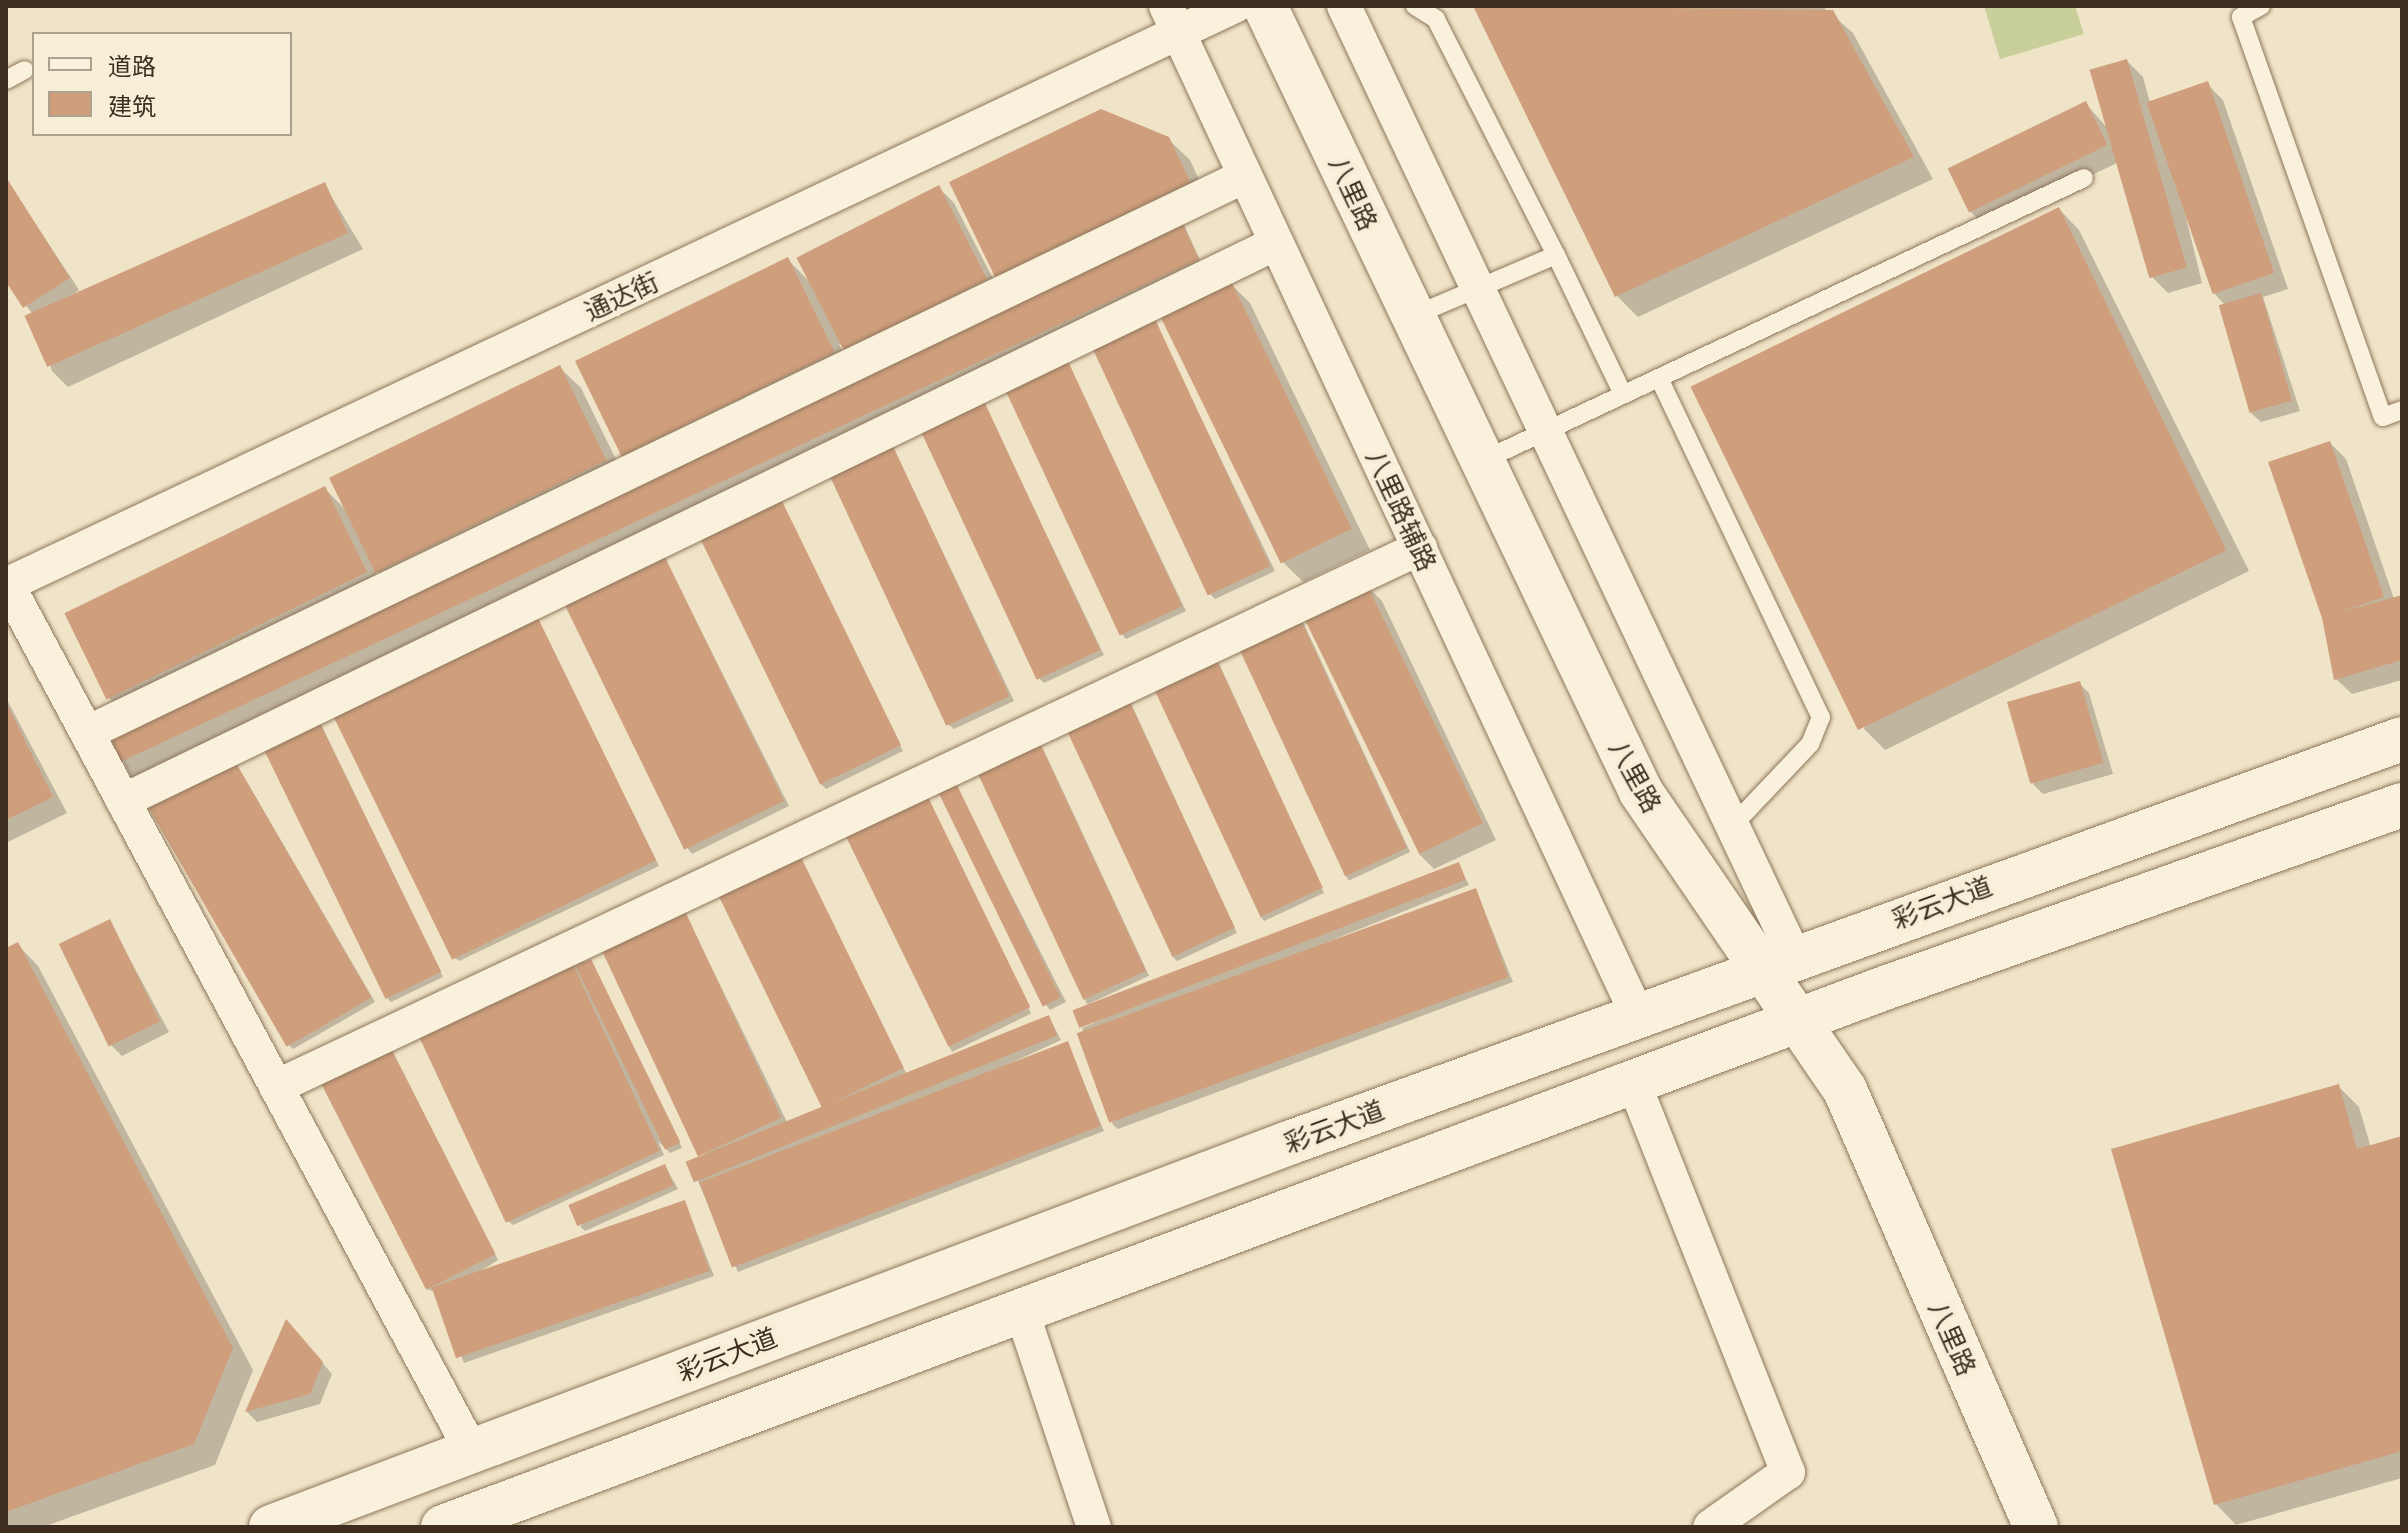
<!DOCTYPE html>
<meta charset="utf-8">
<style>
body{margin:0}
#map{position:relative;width:2408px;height:1533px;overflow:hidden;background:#f0e4c8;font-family:"Playfair Display","Noto Sans SC",serif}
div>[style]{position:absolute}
.green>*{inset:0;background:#c9cf9b}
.shadow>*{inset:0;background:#0003;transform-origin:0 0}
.building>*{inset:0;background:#cf9f7d;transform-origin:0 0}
.roads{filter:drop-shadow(0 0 2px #8d765c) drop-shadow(0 0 2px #8d765c)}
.lane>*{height:18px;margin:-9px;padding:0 9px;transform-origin:9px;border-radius:9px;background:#faf1dc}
.street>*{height:34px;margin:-17px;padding:0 17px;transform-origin:17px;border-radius:17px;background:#faf1dc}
.secondary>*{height:44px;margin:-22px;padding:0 22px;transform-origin:22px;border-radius:22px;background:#faf1dc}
span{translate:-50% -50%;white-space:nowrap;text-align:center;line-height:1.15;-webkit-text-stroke:8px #f7eed8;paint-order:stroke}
.street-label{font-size:26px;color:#3d2e20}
.frame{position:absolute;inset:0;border:8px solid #3d2e20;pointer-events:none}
.legend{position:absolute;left:32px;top:32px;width:260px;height:104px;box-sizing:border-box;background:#f7eed8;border:2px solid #ada18e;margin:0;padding:10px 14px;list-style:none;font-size:24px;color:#3d2e20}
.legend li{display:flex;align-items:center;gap:16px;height:40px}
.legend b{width:40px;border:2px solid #ada18e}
</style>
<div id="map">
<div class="green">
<div style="clip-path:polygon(1984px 6px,2075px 6px,2084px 34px,2000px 59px)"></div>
</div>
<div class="shadow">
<div style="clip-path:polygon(1475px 6px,1822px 6px,1853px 33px,1933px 179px,1638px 317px,1617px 296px)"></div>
<div style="clip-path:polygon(2127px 61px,2143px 77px,2150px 103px,2207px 84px,2223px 100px,2288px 289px,2263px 297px,2300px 411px,2261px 422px,2250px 412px,2225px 305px,2214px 293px,2182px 201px,2202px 283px,2168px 293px,2152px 277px,2119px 162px,1985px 226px,1969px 210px,2086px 104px,2110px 131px)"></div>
<div style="clip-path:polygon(evenodd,1168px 139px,1190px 160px,1210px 204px,1181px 218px,1202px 264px,135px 780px,130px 775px,108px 730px,131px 719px,108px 697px,324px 488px,346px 510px,560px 368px,581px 388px,626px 480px,641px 473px,622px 454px,787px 259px,811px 283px,938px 187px,954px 203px,1003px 298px,1014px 293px,997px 276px,1168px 139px,839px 344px,840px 344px,862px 366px,852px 371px,839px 344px,1168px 139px,375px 570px,376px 570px,397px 591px,387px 595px,375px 570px)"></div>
<div style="clip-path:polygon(6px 179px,79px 290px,42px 316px,324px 184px,363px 249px,68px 387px,52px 371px,36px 319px,6px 278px)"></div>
<div style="clip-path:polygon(2059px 209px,2079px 230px,2249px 571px,1885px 750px,1864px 729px)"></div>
<div style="clip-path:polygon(1229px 282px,1250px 303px,1370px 550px,1303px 582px,1282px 561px)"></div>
<div style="clip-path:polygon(1153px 319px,1275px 571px,1215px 599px,1210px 594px)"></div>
<div style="clip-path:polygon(1065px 359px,1186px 611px,1126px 639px,1122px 634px)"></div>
<div style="clip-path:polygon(983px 402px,1104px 655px,1044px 683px,1039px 678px)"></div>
<div style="clip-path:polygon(2330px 443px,2346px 459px,2394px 599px,2402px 597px,2402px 680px,2352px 694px,2336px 679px)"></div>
<div style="clip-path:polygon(893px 448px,1014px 701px,954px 729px,949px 725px)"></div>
<div style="clip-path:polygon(779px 500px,903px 751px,826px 789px,821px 784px)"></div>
<div style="clip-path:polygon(663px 555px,789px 806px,692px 854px,688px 849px)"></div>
<div style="clip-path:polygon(1366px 585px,1382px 601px,1496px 840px,1434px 869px,1419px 854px)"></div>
<div style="clip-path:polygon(536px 616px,659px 866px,459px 961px,454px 957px)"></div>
<div style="left:1302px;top:620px;width:256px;height:68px;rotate:65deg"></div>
<div style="clip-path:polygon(1217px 659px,1324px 893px,1264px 921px,1260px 916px)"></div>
<div style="clip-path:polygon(2079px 683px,2089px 693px,2113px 774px,2043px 794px,2033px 784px)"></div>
<div style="clip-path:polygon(6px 698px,67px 813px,6px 843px)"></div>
<div style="clip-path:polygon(1129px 699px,1237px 933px,1177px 961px,1172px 956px)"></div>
<div style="clip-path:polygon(319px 720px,443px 977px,391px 1002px,386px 997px)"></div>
<div style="left:1040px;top:742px;width:258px;height:68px;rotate:65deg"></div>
<div style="clip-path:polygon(233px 758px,375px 1002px,293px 1049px,288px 1044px)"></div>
<div style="clip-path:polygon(955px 784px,1066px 1002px,1050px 1010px,1046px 1005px)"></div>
<div style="left:925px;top:796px;width:242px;height:88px;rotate:64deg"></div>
<div style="clip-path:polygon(799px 856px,907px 1075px,1049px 1017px,1061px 1040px,987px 1074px,1067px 1043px,1104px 1131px,738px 1272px,698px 1181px,706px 1158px,685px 913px,788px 1124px,825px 1109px)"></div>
<div style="clip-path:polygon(1458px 864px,1469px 885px,1206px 991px,1476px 890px,1513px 982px,1118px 1129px,1113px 1125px,1082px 1028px)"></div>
<div style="clip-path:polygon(110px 922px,169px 1032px,122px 1056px,111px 1045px)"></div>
<div style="clip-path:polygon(18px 945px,38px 966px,253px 1370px,215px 1465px,43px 1527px,6px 1527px,6px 950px)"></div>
<div style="clip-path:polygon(591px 961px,682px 1148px,670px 1153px,658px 1141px,664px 1155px,513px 1225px,508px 1221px,573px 963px)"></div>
<div style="clip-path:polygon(392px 1050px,498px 1260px,473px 1276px,685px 1202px,714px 1276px,464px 1363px,436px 1292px,426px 1289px,320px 1079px)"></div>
<div style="clip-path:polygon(2338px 1086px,2359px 1107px,2371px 1148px,2402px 1139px,2402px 1478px,2236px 1525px,2216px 1504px)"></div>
<div style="clip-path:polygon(665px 1166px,678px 1189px,585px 1231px,580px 1226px)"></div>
<div style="clip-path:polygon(287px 1322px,332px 1374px,320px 1404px,257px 1422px,247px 1412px)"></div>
</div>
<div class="building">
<div style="clip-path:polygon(1473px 6px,1833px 10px,1914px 157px,1615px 297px)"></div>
<div style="left:2127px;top:59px;width:217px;height:39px;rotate:74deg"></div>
<div style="left:2208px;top:81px;width:203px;height:65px;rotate:71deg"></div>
<div style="left:2086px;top:101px;width:49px;height:154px;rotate:64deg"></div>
<div style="clip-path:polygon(1101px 109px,1169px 137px,1191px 183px,995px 277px,949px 182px)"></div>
<div style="clip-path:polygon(6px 177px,70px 278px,23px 308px,6px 282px)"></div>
<div style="left:325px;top:182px;width:56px;height:329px;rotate:66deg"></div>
<div style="left:939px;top:185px;width:106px;height:160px;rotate:63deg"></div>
<div style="left:2059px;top:207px;width:382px;height:410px;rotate:64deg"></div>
<div style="left:1177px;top:212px;width:52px;height:1189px;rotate:65deg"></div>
<div style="left:788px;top:257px;width:106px;height:237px;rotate:64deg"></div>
<div style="left:1230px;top:279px;width:278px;height:79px;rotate:64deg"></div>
<div style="left:2261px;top:293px;width:112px;height:44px;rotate:74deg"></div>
<div style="left:1154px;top:317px;width:275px;height:69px;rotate:65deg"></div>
<div style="left:1066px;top:357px;width:275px;height:69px;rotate:65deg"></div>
<div style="left:560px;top:365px;width:106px;height:257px;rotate:64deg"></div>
<div style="left:983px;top:399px;width:277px;height:70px;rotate:65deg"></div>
<div style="clip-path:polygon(2330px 441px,2384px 597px,2338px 613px,2402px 595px,2402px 660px,2334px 680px,2322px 618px,2268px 462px)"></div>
<div style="left:893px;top:446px;width:276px;height:70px;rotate:65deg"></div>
<div style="left:325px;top:486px;width:96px;height:290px;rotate:64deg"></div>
<div style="left:780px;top:497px;width:276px;height:90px;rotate:64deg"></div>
<div style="left:663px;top:553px;width:276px;height:111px;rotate:64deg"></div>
<div style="left:1366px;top:583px;width:267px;height:71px;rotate:64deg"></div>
<div style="left:1297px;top:612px;width:260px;height:68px;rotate:65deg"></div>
<div style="left:536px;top:614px;width:274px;height:227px;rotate:64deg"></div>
<div style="left:1213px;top:652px;width:260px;height:69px;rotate:65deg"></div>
<div style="left:2080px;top:681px;width:85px;height:76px;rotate:74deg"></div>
<div style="left:1125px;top:692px;width:260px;height:69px;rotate:65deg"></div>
<div style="clip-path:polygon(6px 702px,53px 797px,6px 820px)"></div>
<div style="left:315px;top:713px;width:288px;height:62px;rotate:64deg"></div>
<div style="left:1036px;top:735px;width:260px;height:69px;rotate:65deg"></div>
<div style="left:229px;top:751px;width:285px;height:98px;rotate:60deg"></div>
<div style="left:955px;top:781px;width:241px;height:20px;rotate:64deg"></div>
<div style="left:926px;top:793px;width:238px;height:91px;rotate:64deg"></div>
<div style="left:799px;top:853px;width:239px;height:91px;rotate:64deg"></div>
<div style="left:1459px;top:862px;width:19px;height:414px;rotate:69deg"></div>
<div style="left:1476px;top:888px;width:95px;height:425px;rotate:70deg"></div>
<div style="left:685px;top:911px;width:228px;height:92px;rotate:65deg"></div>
<div style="left:110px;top:919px;width:114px;height:57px;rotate:64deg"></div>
<div style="clip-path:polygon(18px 942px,233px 1348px,194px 1444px,6px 1512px,6px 948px)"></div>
<div style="left:569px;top:956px;width:215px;height:170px;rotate:65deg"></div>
<div style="left:591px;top:959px;width:204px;height:17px;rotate:64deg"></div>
<div style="left:1049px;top:1015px;width:22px;height:392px;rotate:68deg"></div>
<div style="left:1068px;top:1041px;width:91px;height:395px;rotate:69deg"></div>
<div style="left:388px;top:1043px;width:237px;height:78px;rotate:63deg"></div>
<div style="clip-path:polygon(2339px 1084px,2357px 1149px,2402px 1136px,2402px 1451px,2214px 1505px,2111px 1149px)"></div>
<div style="left:665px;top:1164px;width:23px;height:105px;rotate:67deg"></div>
<div style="left:685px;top:1200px;width:75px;height:268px;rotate:71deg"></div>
<div style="clip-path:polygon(286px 1319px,323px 1362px,310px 1394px,245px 1412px)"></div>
</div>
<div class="roads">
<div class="lane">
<div style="left:2261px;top:6px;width:23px;rotate:151deg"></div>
<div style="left:2241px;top:17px;width:424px;rotate:70.5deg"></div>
<div style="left:2383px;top:417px;width:20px;rotate:-20deg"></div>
<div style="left:6px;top:80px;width:21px;rotate:-28deg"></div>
<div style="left:1556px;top:255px;width:154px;rotate:64.3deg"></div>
<div style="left:1413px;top:316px;width:155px;rotate:-23.1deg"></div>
<div style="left:1556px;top:255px;width:265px;rotate:-117deg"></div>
<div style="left:1436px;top:19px;width:25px;rotate:-148deg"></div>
<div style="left:1659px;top:378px;width:376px;rotate:64.5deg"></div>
<div style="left:1821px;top:717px;width:29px;rotate:112deg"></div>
<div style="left:1810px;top:744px;width:112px;rotate:133.5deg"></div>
<div style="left:1482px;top:461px;width:665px;rotate:-25.18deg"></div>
</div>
<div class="street">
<div style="left:1166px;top:6px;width:1113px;rotate:64.96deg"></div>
<div style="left:1344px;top:6px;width:1051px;rotate:64.65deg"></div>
<div style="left:6px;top:582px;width:985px;rotate:61.82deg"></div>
<div style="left:6px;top:585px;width:1359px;rotate:-25.23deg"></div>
<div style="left:87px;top:733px;width:1285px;rotate:-25.69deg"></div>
<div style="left:123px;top:801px;width:1281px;rotate:-25.82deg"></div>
<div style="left:1633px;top:1081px;width:421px;rotate:68.4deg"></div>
<div style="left:1788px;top:1472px;width:95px;rotate:144.8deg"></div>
<div style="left:276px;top:1087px;width:1265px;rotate:-25.23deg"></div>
<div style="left:1021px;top:1309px;width:230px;rotate:71.5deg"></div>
</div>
<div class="secondary">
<div style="left:1265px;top:6px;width:871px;rotate:64.43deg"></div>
<div style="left:1641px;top:792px;width:361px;rotate:55.6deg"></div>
<div style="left:1845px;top:1090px;width:477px;rotate:66.4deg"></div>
<div style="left:271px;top:1527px;width:1088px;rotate:-20.67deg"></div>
<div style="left:1289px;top:1143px;width:1184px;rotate:-19.95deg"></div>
<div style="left:443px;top:1527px;width:1533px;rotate:-20.5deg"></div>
<div style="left:1879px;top:990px;width:555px;rotate:-19.48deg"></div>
</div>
</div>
<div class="street-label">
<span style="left:1354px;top:193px;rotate:65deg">八里路</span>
<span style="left:621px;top:296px;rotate:-25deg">通达街</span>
<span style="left:1402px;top:510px;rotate:65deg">八里路辅路</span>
<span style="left:1636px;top:776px;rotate:61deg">八里路</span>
<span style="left:1942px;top:902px;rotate:-20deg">彩云大道</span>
<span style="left:1334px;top:1126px;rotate:-20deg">彩云大道</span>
<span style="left:1953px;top:1338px;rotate:66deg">八里路</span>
<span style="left:727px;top:1354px;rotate:-21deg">彩云大道</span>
</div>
<div class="frame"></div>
<ul class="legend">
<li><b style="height:10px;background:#faf1dc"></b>道路</li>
<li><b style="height:22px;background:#cf9f7d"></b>建筑</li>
</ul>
</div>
